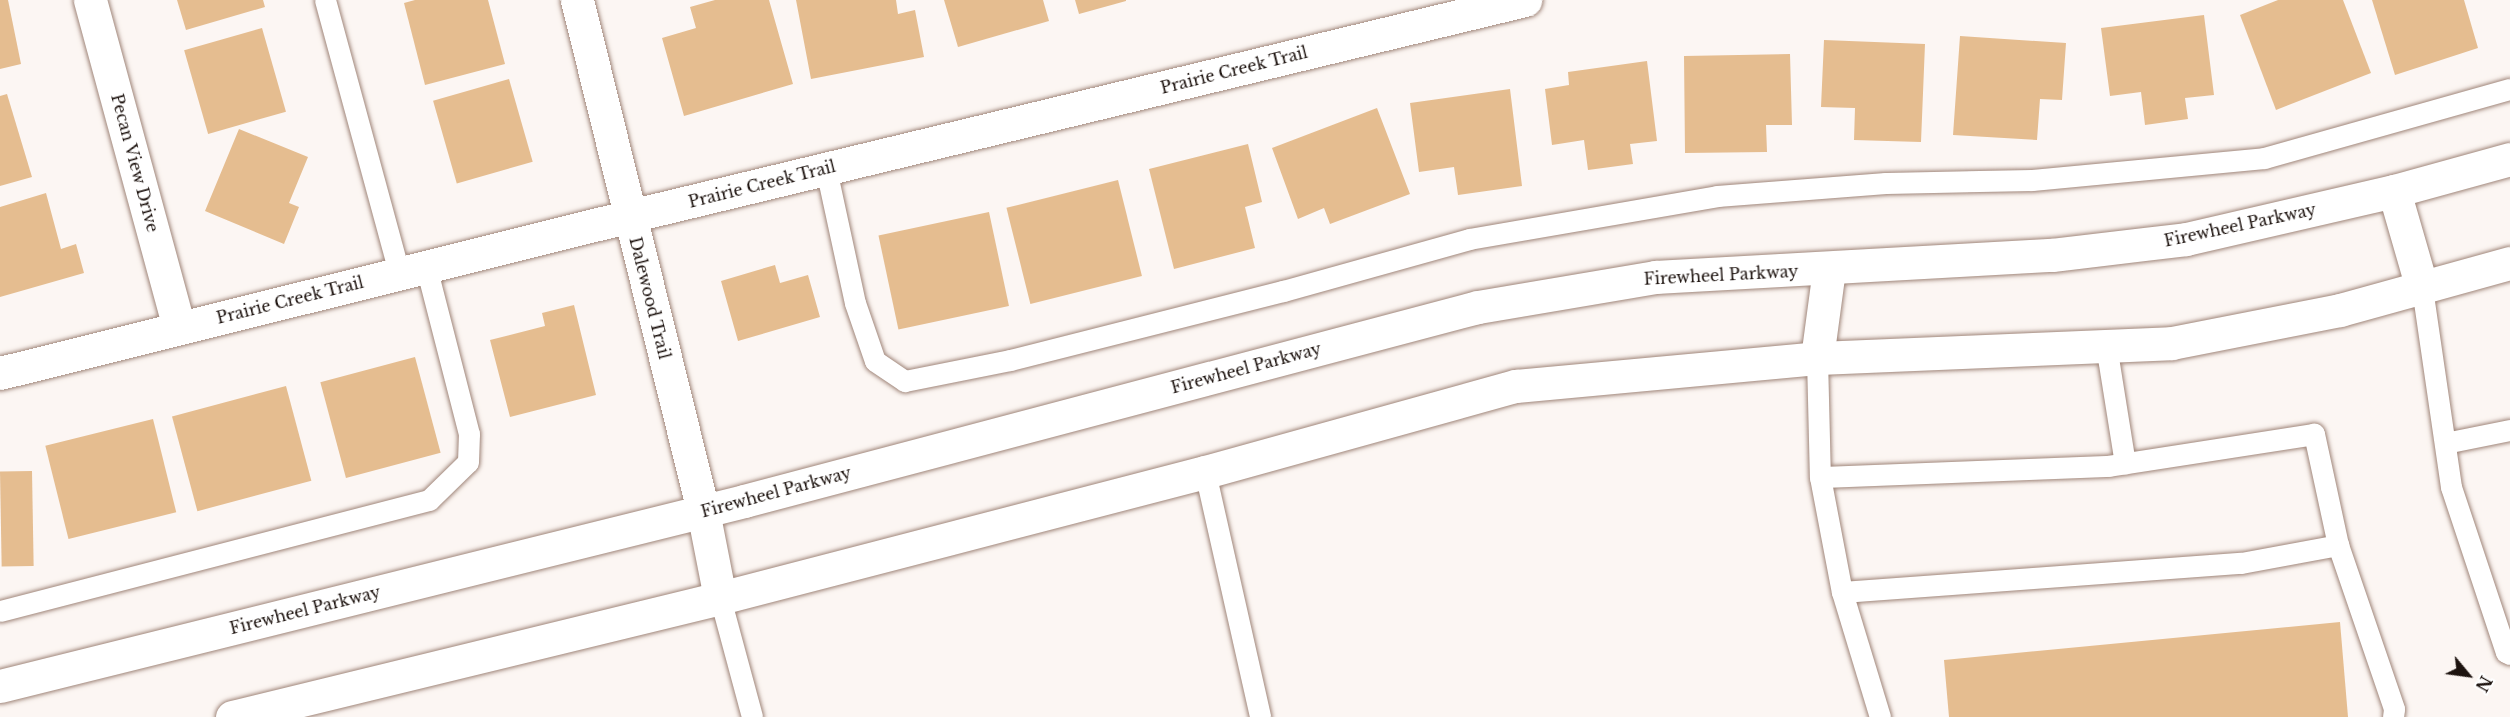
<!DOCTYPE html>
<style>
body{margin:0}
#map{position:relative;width:2510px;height:717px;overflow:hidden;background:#fcf6f3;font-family:"Libre Baskerville",serif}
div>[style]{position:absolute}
.building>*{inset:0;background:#e5bd90;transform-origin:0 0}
.roads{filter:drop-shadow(0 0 2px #a0867a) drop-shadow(0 0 2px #a0867a)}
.lane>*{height:21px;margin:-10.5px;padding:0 10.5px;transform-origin:10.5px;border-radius:10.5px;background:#fff}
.street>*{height:33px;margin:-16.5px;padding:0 16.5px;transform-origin:16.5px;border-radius:16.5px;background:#fff}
.secondary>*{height:33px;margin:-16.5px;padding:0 16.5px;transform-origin:16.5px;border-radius:16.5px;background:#fff}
span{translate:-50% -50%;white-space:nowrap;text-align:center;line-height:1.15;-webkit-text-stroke:5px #fff;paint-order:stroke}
.street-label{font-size:16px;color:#1d130f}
.north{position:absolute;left:2438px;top:645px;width:60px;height:60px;-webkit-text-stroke:4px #fff;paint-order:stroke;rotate:119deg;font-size:16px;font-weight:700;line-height:24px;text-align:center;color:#1d130f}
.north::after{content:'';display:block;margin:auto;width:21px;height:27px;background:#1d130f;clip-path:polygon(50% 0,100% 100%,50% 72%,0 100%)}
</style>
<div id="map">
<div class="building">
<div style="clip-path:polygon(0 0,8px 0,21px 64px,0 69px)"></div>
<div style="clip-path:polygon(177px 0,263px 0,265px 7px,186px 30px)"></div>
<div style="clip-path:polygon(415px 0,488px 0,505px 64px,425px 85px,404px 3px)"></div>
<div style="clip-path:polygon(715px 0,769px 0,793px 84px,684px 116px,662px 38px,696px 28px,690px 7px)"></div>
<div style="clip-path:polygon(796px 0,896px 0,898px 14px,915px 10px,924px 57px,811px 79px)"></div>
<div style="clip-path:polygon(944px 0,1043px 0,1049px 21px,958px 47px)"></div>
<div style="clip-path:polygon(1075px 0,1126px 0,1126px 1px,1079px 14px)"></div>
<div style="clip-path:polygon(2278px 0,2343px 0,2371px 73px,2276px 110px,2240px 15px)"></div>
<div style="clip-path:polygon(2372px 0,2464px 0,2478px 48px,2395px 75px)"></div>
<div style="clip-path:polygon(2204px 15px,2214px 95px,2185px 98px,2188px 119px,2145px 125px,2141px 92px,2110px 96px,2101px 28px)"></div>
<div style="left:262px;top:28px;width:87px;height:81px;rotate:74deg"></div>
<div style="clip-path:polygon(1960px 36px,2066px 43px,2062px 100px,2040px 99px,2037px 140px,1953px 135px)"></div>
<div style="clip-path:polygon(1824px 40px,1925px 44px,1921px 142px,1854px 140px,1855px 108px,1821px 107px)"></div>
<div style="clip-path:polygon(1790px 54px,1792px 125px,1766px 125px,1767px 152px,1685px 153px,1684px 56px)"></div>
<div style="clip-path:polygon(1647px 61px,1657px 141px,1630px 144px,1633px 164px,1588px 170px,1584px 140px,1552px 145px,1545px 89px,1569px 85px,1568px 72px)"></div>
<div style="left:509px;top:79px;width:86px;height:79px;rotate:74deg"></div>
<div style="clip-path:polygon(1510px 89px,1522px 186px,1458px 195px,1454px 167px,1419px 172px,1410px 103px)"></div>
<div style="clip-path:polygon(7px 94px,32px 177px,0 186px,0 96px)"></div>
<div style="clip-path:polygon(1377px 108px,1410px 194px,1330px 224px,1324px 208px,1298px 219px,1272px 148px)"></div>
<div style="clip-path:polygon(239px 129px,308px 157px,289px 203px,299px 207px,284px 244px,205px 211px)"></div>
<div style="clip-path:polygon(1248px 144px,1262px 202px,1245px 207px,1255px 248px,1174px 269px,1149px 169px)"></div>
<div style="left:1118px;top:180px;width:99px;height:115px;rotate:76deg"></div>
<div style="clip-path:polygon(46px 193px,61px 249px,76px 244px,84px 273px,0 297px,0 207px)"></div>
<div style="left:989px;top:212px;width:96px;height:113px;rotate:78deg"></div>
<div style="clip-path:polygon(775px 265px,780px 283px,808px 275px,820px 317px,738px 341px,721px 281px)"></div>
<div style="clip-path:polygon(574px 305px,596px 395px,510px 417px,490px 340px,545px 326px,542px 313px)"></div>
<div style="left:415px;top:357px;width:99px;height:98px;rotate:75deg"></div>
<div style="left:286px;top:386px;width:98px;height:118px;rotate:75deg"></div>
<div style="left:153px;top:419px;width:96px;height:111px;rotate:76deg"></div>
<div style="left:32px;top:471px;width:95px;height:32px;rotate:89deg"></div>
<div style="clip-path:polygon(2340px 622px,2348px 717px,1949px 717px,1944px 660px)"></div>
</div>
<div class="roads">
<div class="lane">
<div style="left:325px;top:0;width:283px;rotate:74.8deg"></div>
<div style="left:826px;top:169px;width:137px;rotate:77.8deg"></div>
<div style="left:855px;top:303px;width:61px;rotate:71deg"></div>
<div style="left:875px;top:361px;width:36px;rotate:34deg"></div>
<div style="left:905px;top:381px;width:107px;rotate:-11.3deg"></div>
<div style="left:1010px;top:360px;width:282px;rotate:-14.2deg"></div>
<div style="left:1283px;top:291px;width:193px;rotate:-15.6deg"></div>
<div style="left:1469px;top:239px;width:252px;rotate:-9.8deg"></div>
<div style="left:1717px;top:196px;width:169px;rotate:-4.4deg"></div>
<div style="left:1886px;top:183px;width:146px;rotate:-1.2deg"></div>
<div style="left:2032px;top:180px;width:233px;rotate:-5.4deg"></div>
<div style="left:2264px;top:158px;width:255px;rotate:-15.7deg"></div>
<div style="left:2422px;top:288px;width:201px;rotate:81.7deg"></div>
<div style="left:2451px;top:487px;width:174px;rotate:71.6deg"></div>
<div style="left:2506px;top:652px;width:4px;rotate:27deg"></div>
<div style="left:2106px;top:345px;width:120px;rotate:80.9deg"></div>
<div style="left:1817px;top:358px;width:119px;rotate:88.6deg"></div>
<div style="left:1820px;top:477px;width:117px;rotate:79.2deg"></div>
<div style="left:1842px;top:592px;width:400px;rotate:-4.2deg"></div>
<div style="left:2241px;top:563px;width:99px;rotate:-10.5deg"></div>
<div style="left:2338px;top:545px;width:114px;rotate:-102.2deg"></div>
<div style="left:2314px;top:434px;width:208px;rotate:171.2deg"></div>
<div style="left:2108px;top:466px;width:288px;rotate:177.8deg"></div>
<div style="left:2445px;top:443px;width:66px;rotate:-11.3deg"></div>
<div style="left:1205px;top:472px;width:251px;rotate:77.3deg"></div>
<div style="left:2338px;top:545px;width:173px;rotate:71.1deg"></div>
<div style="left:2394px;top:709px;width:8px;rotate:97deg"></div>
<div style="left:1842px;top:592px;width:131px;rotate:73.1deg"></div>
<div style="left:720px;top:598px;width:123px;rotate:74.9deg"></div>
<div style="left:0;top:611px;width:443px;rotate:-14.5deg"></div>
<div style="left:429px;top:500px;width:54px;rotate:-44.3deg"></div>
<div style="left:468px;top:462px;width:28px;rotate:-88deg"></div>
<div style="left:469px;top:434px;width:173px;rotate:-104.4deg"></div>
</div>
<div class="street">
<div style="left:90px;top:0;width:339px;rotate:74.8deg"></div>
<div style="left:577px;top:0;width:526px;rotate:76.15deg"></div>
<div style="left:703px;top:511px;width:89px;rotate:78.9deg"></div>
<div style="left:0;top:373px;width:649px;rotate:-13.99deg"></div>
<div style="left:630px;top:216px;width:921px;rotate:-13.57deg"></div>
</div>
<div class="secondary">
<div style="left:2394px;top:191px;width:101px;rotate:73.9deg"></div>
<div style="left:1817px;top:358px;width:90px;rotate:-82.3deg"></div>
<div style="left:0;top:686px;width:767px;rotate:-13.96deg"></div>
<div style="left:744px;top:501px;width:759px;rotate:-14.81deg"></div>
<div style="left:1478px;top:307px;width:180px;rotate:-9.6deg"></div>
<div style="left:1655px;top:277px;width:398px;rotate:-3.2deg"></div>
<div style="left:2052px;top:255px;width:135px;rotate:-6.8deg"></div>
<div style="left:2186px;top:239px;width:213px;rotate:-13deg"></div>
<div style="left:2394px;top:191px;width:120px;rotate:-15.4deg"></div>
<div style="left:232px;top:717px;width:502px;rotate:-13.7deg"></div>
<div style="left:720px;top:598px;width:501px;rotate:-14.56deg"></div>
<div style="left:1205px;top:472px;width:323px;rotate:-15.5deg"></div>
<div style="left:1516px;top:386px;width:302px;rotate:-5.3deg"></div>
<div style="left:1817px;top:358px;width:355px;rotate:-2.4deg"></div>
<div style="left:2172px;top:343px;width:171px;rotate:-11.1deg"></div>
<div style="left:2340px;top:310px;width:176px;rotate:-15.5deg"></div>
</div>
</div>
<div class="street-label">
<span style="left:1234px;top:70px;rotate:-14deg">Prairie Creek Trail</span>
<span style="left:135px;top:163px;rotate:75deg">Pecan View Drive</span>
<span style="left:762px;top:184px;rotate:-14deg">Prairie Creek Trail</span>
<span style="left:2240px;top:225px;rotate:-12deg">Firewheel Parkway</span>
<span style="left:1721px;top:275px;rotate:-3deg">Firewheel Parkway</span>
<span style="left:650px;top:298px;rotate:76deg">Dalewood Trail</span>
<span style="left:290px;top:300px;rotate:-14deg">Prairie Creek Trail</span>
<span style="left:1246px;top:368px;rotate:-15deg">Firewheel Parkway</span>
<span style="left:776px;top:492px;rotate:-15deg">Firewheel Parkway</span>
<span style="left:305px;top:610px;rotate:-14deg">Firewheel Parkway</span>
</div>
<div class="north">N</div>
</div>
